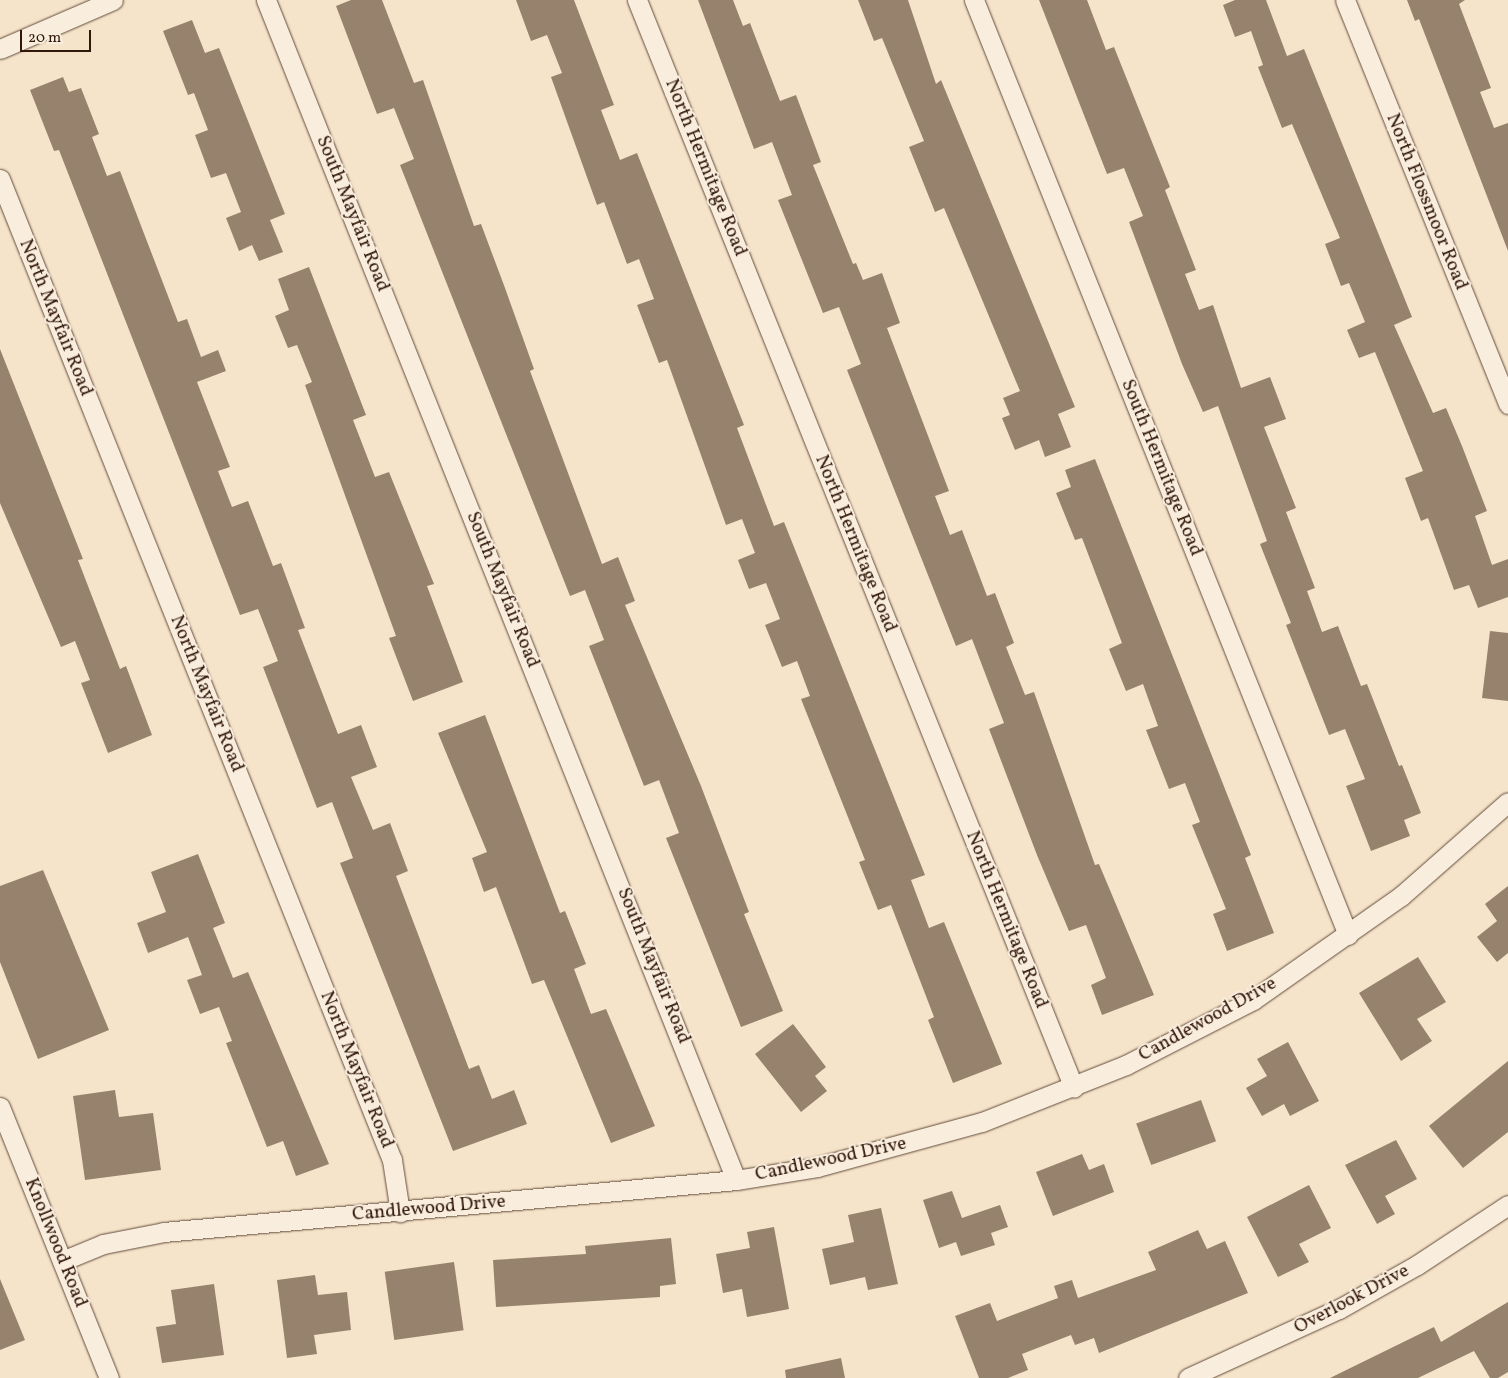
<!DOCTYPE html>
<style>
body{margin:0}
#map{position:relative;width:1508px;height:1378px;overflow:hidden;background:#f6e4ca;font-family:Vollkorn,serif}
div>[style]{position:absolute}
.building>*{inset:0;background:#97826e;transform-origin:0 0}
.roads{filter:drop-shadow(0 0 1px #624b3a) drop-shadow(0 0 1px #624b3a)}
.street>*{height:19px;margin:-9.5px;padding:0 9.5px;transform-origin:9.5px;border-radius:9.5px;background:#f9eddd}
span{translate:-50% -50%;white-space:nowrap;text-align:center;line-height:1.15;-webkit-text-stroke:4px #f9eddd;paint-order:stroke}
.street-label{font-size:19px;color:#31180a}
.scale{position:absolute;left:20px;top:30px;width:71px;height:22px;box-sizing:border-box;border:2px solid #31180a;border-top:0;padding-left:6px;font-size:15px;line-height:18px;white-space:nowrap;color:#31180a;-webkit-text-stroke:4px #f9eddd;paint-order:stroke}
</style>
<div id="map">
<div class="building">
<div style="clip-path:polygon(351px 0,382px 0,414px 83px,423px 80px,474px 226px,481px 224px,505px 288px,534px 369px,530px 371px,602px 564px,618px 557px,635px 601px,625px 605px,701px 786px,749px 912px,744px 914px,783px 1011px,741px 1027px,666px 838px,679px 833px,659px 780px,644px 786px,589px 646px,604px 640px,585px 590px,570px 596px,400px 165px,414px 159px,394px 108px,377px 114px,336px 6px)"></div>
<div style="clip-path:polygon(516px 0,574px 0,614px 105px,601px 110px,620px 160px,637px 153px,744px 425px,737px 428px,774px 526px,784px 522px,925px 875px,911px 880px,929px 928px,944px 922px,1002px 1064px,953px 1083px,928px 1020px,934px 1017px,891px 905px,878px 910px,859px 862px,865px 860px,801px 699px,810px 696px,797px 661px,782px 667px,765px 625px,780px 619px,766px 583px,749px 589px,738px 560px,755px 553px,742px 519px,726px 525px,667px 360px,659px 363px,637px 305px,654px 299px,639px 259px,627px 264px,604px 202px,597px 205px,551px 77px,562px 73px,547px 35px,531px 41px)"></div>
<div style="clip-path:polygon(698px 0,733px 0,743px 26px,750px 23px,780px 101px,796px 95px,821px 162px,813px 165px,853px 264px,856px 263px,863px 280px,882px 273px,900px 323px,887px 328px,949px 491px,935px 496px,950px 535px,962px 530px,987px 596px,995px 593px,1014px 643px,1006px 647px,1025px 695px,1034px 692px,1095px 865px,1099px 864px,1154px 995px,1102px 1015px,1091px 985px,1106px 978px,1086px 925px,1069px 931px,1037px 855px,989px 729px,1004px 723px,972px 639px,956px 646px,847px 370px,861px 364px,839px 307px,823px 313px,778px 200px,792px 195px,772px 142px,754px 149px)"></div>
<div style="clip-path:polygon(858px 0,908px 0,936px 84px,941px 80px,1075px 407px,1058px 414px,1071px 447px,1045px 457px,1039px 440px,1015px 450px,1002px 418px,1010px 415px,1003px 398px,1020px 391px,944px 208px,935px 212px,909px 147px,924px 141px,882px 38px,874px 41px)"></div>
<div style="clip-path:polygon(1039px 0,1087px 0,1106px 50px,1114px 47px,1170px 187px,1165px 190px,1196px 270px,1185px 274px,1199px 310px,1213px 305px,1241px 388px,1270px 377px,1286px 419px,1264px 427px,1296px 508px,1286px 512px,1315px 588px,1307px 591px,1322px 632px,1338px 626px,1361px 686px,1367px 684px,1399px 766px,1402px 765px,1421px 813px,1404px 820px,1410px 836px,1371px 851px,1346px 786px,1365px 779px,1345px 729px,1329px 735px,1286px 625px,1291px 623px,1260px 544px,1267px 541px,1218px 406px,1203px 412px,1182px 364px,1129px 222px,1143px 216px,1124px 168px,1107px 174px)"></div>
<div style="clip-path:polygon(1235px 0,1266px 0,1287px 56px,1304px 49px,1412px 317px,1394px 325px,1433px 413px,1446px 408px,1462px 446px,1487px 511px,1475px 516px,1492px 565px,1508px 559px,1508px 597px,1478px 608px,1469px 585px,1454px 590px,1428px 518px,1421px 521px,1405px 478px,1423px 471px,1375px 352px,1359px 358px,1347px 330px,1365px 322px,1349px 283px,1341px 286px,1325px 244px,1340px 238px,1292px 124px,1282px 128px,1258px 67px,1263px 65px,1251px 31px,1235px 37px,1223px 5px)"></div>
<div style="clip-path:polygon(1407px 0,1465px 0,1459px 4px,1491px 88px,1480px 92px,1494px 128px,1508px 123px,1508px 251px,1419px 19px,1415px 21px)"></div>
<div style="clip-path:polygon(192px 20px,205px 53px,219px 48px,285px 214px,270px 220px,283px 252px,259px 261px,252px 245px,239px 251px,226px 218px,241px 212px,226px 173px,211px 178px,195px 135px,208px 130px,194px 93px,188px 95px,163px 31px)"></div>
<div style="clip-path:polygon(63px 77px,69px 92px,81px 88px,99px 134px,92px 137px,107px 176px,120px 171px,178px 322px,187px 319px,201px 357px,218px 350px,226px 371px,197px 382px,230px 467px,218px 471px,232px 507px,248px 501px,273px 566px,281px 563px,305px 628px,298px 630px,338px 734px,361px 725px,377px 767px,351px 777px,373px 830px,390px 823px,408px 871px,396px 876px,469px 1069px,479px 1065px,492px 1099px,514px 1090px,527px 1124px,453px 1151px,340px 863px,353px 858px,332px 802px,317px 808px,263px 667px,278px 661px,258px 609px,240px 615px,59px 150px,54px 151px,30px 90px)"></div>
<div style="clip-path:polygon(309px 267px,366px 415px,353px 420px,375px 477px,389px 472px,434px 584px,427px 586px,463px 682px,413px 701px,389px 638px,396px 636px,305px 385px,312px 382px,297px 345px,288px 348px,275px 316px,289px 310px,278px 279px)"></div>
<div style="clip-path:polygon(0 349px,83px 559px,78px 560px,120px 669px,126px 666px,152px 735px,108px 753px,81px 683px,90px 680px,75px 641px,61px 647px,0 503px)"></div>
<div style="clip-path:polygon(1095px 459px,1251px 855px,1245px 858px,1274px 933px,1227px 951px,1213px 914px,1226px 909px,1192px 825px,1200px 822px,1185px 783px,1169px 789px,1146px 730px,1158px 726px,1143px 684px,1126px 691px,1109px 649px,1122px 643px,1082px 538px,1075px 540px,1056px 493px,1071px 487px,1065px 470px)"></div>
<div style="clip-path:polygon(1490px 631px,1508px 633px,1508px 701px,1482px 698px)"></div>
<div style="clip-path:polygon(485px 715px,560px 913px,565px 911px,586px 964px,574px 969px,591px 1014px,606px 1009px,655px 1126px,611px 1143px,544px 980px,532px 984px,496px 887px,484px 892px,472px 858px,487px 852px,438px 733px)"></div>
<div style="clip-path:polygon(198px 854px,225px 923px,213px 928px,233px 978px,248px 972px,329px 1164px,296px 1176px,283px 1141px,267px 1147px,226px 1043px,232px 1041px,219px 1007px,200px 1014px,187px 980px,202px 975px,188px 937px,148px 953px,137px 923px,166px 912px,151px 872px)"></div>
<div style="clip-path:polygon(43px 870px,109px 1030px,38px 1059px,0 962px,0 886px)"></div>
<div style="clip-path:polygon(1508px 886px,1508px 953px,1497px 962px,1477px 937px,1497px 921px,1485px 904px)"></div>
<div style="clip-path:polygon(1418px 957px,1446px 1002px,1417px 1019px,1432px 1041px,1401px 1061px,1359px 993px)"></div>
<div style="clip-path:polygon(793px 1024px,826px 1067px,815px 1076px,827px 1091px,801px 1112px,755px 1054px)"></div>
<div style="clip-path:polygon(1288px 1042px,1319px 1101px,1290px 1116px,1284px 1104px,1262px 1116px,1246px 1088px,1267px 1076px,1257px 1059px)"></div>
<div style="clip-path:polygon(1508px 1061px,1508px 1132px,1463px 1168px,1429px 1126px)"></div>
<div style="clip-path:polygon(115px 1090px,119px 1117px,153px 1113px,161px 1170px,85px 1180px,73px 1096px)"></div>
<div style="left:1201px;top:1100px;width:44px;height:69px;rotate:70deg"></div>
<div style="clip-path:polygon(1396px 1140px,1417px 1179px,1385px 1196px,1395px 1214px,1377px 1224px,1345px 1165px)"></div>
<div style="clip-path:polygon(1082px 1154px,1089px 1170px,1104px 1164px,1114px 1192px,1053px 1216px,1036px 1172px)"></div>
<div style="clip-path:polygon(1309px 1185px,1331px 1228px,1299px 1244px,1309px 1262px,1278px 1277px,1247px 1217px)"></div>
<div style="clip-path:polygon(952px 1191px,962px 1218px,1000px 1205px,1008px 1227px,991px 1233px,995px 1245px,961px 1256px,956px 1242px,939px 1248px,923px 1200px)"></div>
<div style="clip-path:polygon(881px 1208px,898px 1284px,868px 1290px,865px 1277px,830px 1285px,822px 1249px,854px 1242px,848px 1215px)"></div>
<div style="clip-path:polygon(774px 1227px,789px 1309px,747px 1317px,742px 1289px,723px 1293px,716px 1254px,750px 1248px,747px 1232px)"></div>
<div style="clip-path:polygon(1198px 1230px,1207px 1249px,1225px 1241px,1248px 1293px,1099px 1353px,1094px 1338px,1075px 1345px,1071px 1335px,1022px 1354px,1028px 1370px,1008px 1378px,979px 1378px,955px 1316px,990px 1303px,997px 1321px,1058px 1298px,1054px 1286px,1072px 1280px,1078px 1298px,1156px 1270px,1148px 1252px)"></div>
<div style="clip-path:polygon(671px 1238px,676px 1284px,660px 1286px,660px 1297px,496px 1307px,493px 1260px,586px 1254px,585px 1246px)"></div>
<div style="left:454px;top:1262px;width:69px;height:70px;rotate:82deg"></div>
<div style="clip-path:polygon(315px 1275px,318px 1295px,347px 1292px,351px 1330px,314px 1335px,317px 1354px,287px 1358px,277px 1280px)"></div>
<div style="clip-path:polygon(0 1279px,25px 1340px,0 1350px)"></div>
<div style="clip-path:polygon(214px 1284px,224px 1355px,162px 1363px,156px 1327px,176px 1324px,171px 1290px)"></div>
<div style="clip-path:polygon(1508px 1302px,1508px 1372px,1498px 1378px,1490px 1378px,1474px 1351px,1418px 1378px,1330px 1378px,1434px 1327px,1441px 1342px)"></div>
<div style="clip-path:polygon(841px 1358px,845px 1378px,786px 1378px,785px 1370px)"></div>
</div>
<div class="roads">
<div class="street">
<div style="left:266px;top:0;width:1270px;rotate:68.28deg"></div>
<div style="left:637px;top:0;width:1172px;rotate:68.12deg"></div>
<div style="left:974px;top:0;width:1007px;rotate:68.2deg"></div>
<div style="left:1345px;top:0;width:436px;rotate:68deg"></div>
<div style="left:0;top:49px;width:123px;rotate:-23.4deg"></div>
<div style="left:0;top:179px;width:1056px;rotate:68.22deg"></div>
<div style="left:392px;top:1160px;width:53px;rotate:81.3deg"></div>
<div style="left:0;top:1107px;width:292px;rotate:68.1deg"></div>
<div style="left:62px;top:1261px;width:44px;rotate:-22.5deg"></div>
<div style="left:103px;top:1244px;width:62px;rotate:-11.1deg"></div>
<div style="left:164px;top:1232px;width:574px;rotate:-5.19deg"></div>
<div style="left:736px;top:1180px;width:82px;rotate:-9.1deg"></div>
<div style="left:817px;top:1167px;width:171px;rotate:-15.3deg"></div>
<div style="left:982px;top:1122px;width:155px;rotate:-21.6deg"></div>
<div style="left:1126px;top:1065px;width:143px;rotate:-27.1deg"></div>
<div style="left:1253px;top:1000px;width:181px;rotate:-35.1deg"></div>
<div style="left:1401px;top:896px;width:142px;rotate:-41.3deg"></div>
<div style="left:1188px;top:1378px;width:166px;rotate:-24.6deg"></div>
<div style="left:1339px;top:1309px;width:90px;rotate:-29.4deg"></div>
<div style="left:1417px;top:1265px;width:109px;rotate:-33.4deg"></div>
</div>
</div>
<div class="street-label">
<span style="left:705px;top:168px;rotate:68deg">North Hermitage Road</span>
<span style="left:1426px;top:202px;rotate:68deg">North Flossmoor Road</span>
<span style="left:352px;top:214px;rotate:68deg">South Mayfair Road</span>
<span style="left:55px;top:318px;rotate:68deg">North Mayfair Road</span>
<span style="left:1161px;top:468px;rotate:68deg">South Hermitage Road</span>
<span style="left:855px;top:544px;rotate:68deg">North Hermitage Road</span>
<span style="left:502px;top:590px;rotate:68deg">South Mayfair Road</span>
<span style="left:206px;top:694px;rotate:68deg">North Mayfair Road</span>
<span style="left:1006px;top:920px;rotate:68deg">North Hermitage Road</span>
<span style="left:653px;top:966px;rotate:68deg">South Mayfair Road</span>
<span style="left:1208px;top:1020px;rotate:-29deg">Candlewood Drive</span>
<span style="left:356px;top:1070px;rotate:68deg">North Mayfair Road</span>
<span style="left:831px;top:1160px;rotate:-12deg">Candlewood Drive</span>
<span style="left:429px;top:1209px;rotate:-5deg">Candlewood Drive</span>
<span style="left:55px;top:1243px;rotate:68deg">Knollwood Road</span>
<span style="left:1352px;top:1300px;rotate:-28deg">Overlook Drive</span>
</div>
<div class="scale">20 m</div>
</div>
